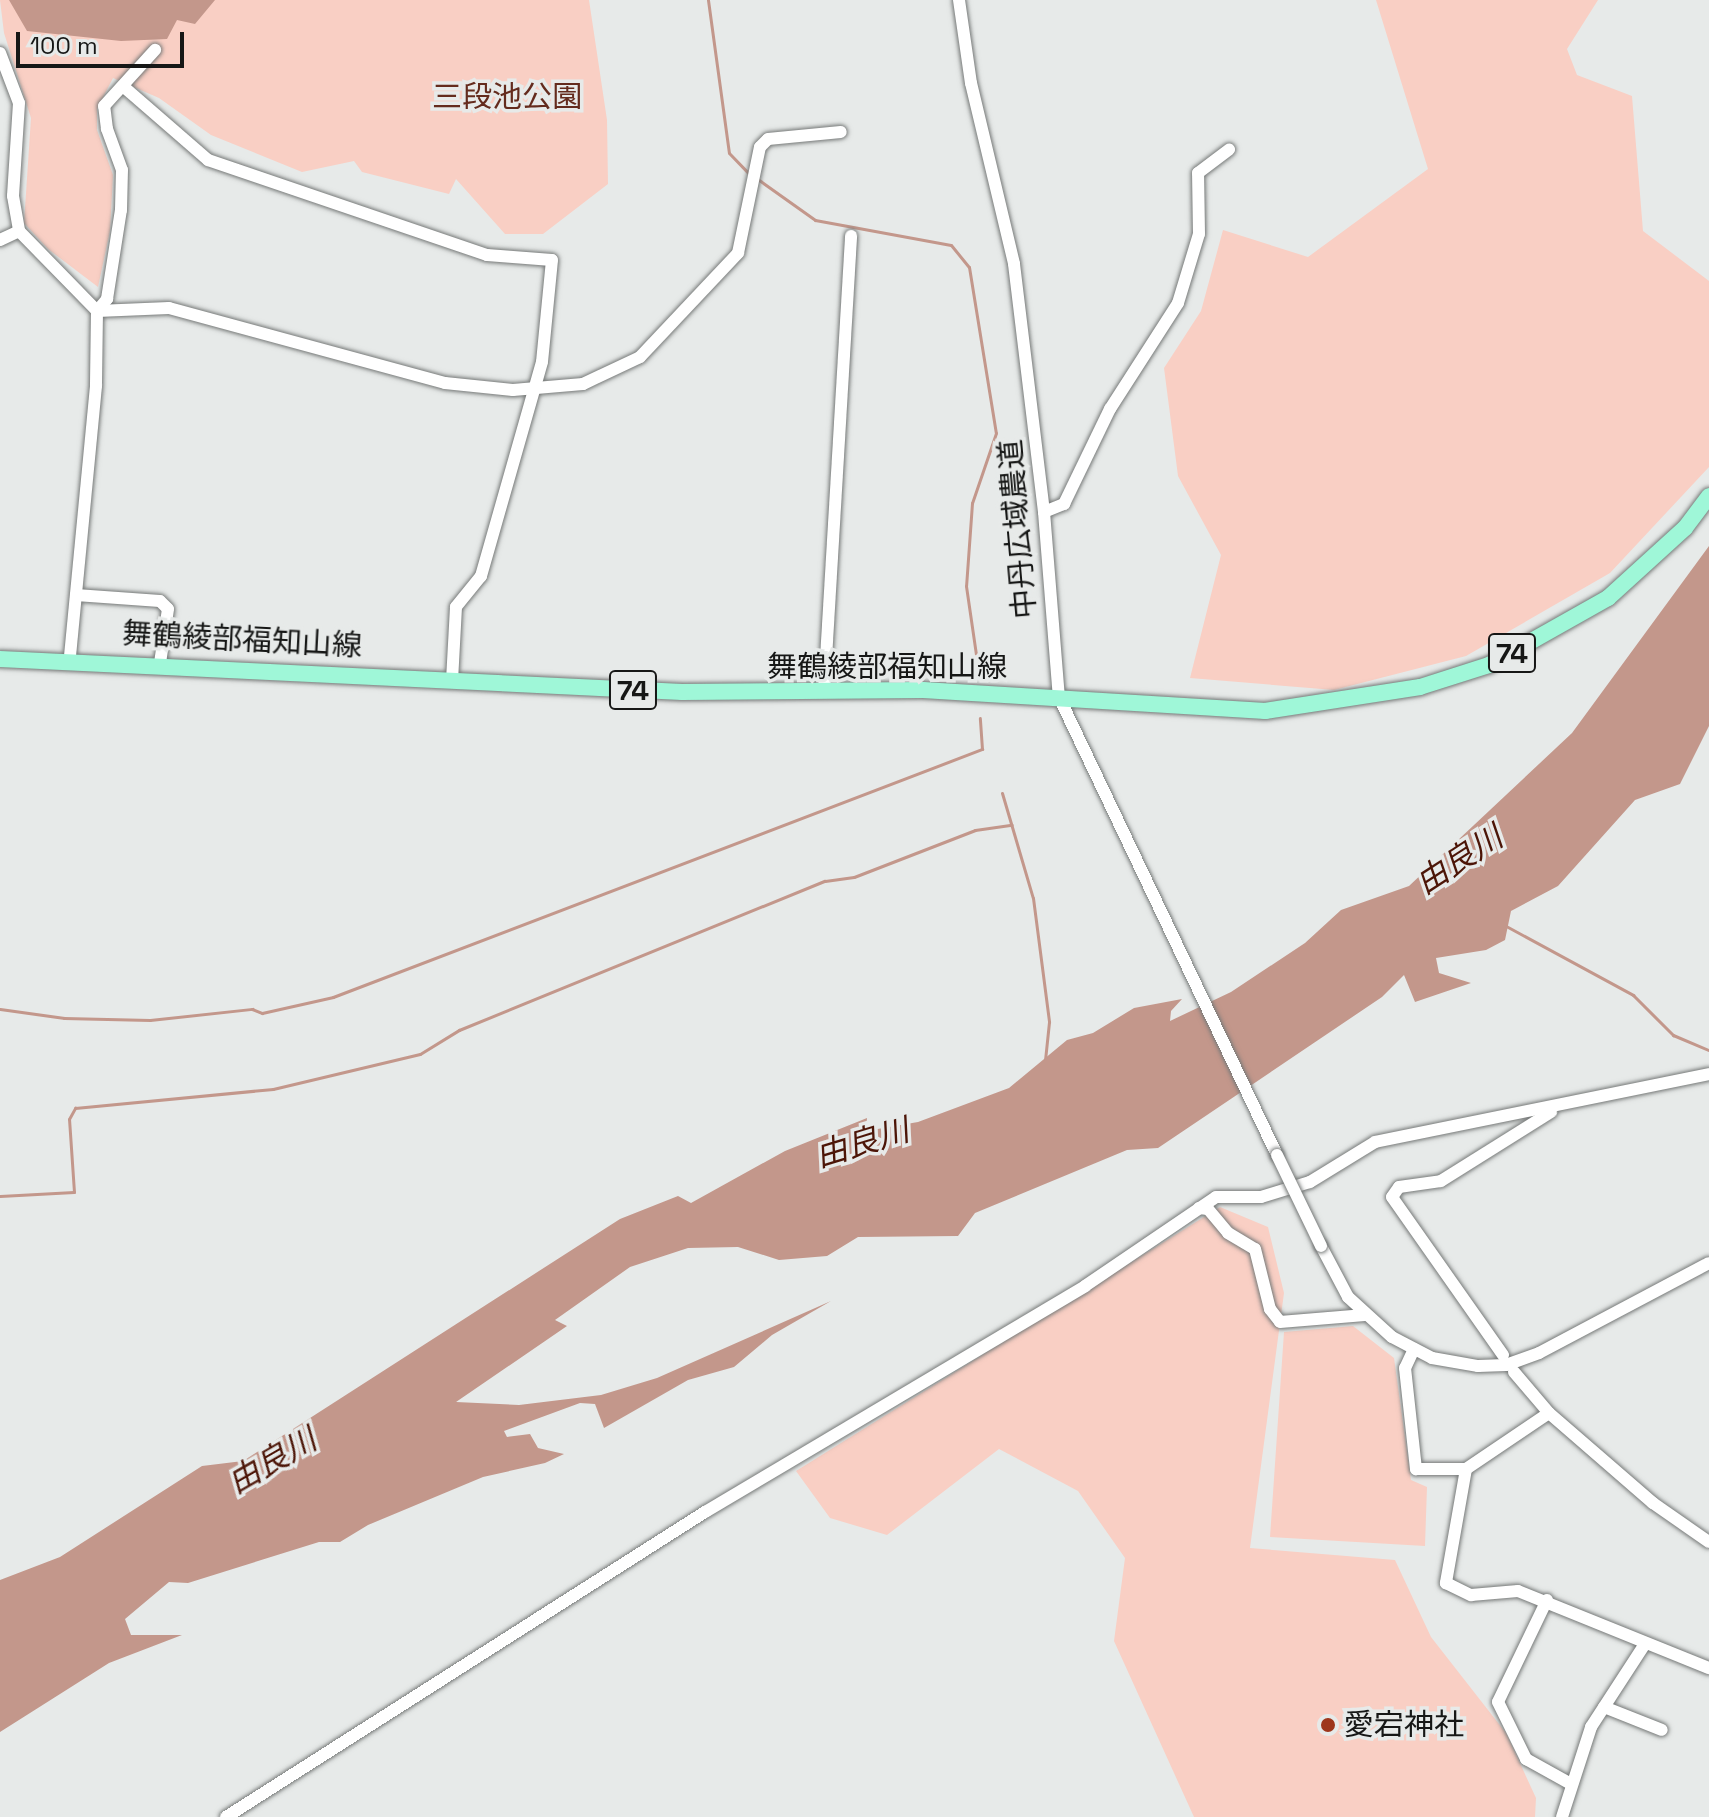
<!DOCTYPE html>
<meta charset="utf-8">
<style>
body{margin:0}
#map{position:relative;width:1709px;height:1817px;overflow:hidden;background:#e7eae9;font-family:"Space Grotesk","Noto Sans JP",sans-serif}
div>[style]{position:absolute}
.green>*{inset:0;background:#f9cfc4}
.water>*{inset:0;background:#c3978b}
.stream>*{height:3px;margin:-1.5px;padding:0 1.5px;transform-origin:1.5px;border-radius:1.5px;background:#c3978b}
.roads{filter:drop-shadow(0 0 2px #767978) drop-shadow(0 0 2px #767978)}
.minor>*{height:12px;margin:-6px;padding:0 6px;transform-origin:6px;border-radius:6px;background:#fff}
.major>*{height:16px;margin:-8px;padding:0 8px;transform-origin:8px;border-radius:8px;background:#9ff7d8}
.bridges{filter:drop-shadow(0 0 2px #767978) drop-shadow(0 0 2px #767978)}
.minor-bridge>*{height:12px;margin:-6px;padding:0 6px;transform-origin:6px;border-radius:6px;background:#fff}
.dots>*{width:22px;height:22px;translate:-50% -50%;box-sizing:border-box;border:4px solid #e7eae9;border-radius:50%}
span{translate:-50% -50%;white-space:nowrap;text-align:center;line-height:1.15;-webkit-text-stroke:7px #e7eae9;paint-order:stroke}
.shield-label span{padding:2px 6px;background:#e7eae9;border:2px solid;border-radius:6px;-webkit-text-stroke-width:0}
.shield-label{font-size:28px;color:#161716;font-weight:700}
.park-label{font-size:30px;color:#642b1d}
.street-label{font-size:30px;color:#161716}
.poi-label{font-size:30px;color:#161716}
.left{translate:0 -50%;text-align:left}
.water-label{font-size:32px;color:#4c1507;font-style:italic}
.scale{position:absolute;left:16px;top:32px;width:168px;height:36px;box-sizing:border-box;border:4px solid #161716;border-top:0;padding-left:10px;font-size:24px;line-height:28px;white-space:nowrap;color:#161716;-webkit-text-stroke:6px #e7eae9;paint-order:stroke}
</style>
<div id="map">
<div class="green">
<div style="clip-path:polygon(0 0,589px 0,607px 120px,608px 184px,543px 234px,505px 234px,456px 179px,449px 194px,362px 172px,354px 161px,302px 172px,211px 135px,159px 98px,113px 78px,97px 109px,97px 130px,113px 175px,110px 231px,98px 287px,48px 249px,24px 223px,31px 118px,4px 33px)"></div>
<div style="clip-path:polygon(1376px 0,1598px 0,1567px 49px,1577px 75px,1632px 96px,1643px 231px,1709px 281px,1709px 467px,1610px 573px,1466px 656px,1334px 690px,1190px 678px,1221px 555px,1178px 476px,1164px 368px,1201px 311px,1223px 230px,1308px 257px,1428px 169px)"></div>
<div style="clip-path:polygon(1220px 1207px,1268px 1227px,1284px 1293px,1250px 1548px,1395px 1560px,1431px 1637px,1506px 1733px,1536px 1798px,1535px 1817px,1194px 1817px,1114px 1641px,1125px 1558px,1078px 1491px,999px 1449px,887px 1535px,830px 1518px,796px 1471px)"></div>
<div style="clip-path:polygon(1353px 1326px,1394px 1358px,1411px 1480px,1427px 1487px,1425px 1546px,1270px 1537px,1284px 1332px)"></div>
</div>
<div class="water">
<div style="clip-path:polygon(9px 0,215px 0,195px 24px,177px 20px,167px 39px,121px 41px,27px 31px)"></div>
<div style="clip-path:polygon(1709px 546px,1709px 726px,1680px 784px,1635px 800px,1558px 886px,1511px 911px,1505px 940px,1486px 950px,1436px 958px,1439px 973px,1471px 983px,1415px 1002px,1404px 975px,1382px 997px,1158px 1148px,1127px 1150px,975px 1213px,958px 1236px,858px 1237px,827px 1256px,779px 1260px,738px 1247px,688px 1248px,630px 1267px,555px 1320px,567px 1326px,456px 1402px,519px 1405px,601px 1395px,657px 1378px,831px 1301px,772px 1335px,734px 1367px,688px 1380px,604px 1428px,595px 1404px,580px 1403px,504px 1431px,507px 1437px,530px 1434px,538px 1448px,564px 1454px,545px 1463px,483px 1477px,368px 1525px,340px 1542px,319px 1542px,188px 1583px,169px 1582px,125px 1619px,131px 1635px,182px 1635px,109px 1663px,0 1732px,0 1580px,60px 1557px,202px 1466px,243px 1461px,620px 1219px,678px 1196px,691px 1203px,785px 1151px,867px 1118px,866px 1131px,918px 1122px,1009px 1088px,1067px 1040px,1093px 1033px,1134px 1008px,1182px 999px,1171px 1011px,1170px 1021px,1231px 992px,1305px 943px,1341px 910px,1409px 886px,1572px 733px)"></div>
</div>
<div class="stream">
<div style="left:708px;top:0;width:154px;rotate:82.2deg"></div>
<div style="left:729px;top:153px;width:29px;rotate:46deg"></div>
<div style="left:759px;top:180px;width:69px;rotate:35.5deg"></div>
<div style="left:815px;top:220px;width:138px;rotate:10.4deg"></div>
<div style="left:951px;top:245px;width:28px;rotate:51deg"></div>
<div style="left:969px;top:267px;width:168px;rotate:80.8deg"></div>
<div style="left:996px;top:433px;width:74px;rotate:108.9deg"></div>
<div style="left:972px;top:503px;width:83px;rotate:94.1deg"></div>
<div style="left:966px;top:586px;width:83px;rotate:81.7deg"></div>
<div style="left:1002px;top:793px;width:109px;rotate:73.6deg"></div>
<div style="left:1033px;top:898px;width:125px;rotate:82.6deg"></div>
<div style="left:1049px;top:1022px;width:38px;rotate:96deg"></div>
<div style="left:1506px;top:926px;width:145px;rotate:28.5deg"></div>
<div style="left:1633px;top:995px;width:57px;rotate:45deg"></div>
<div style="left:1673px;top:1035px;width:39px;rotate:23deg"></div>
<div style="left:0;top:1009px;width:65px;rotate:8deg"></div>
<div style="left:64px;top:1018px;width:86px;rotate:1.3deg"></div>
<div style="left:150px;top:1020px;width:103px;rotate:-6.2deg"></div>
<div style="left:252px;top:1009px;width:11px;rotate:22deg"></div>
<div style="left:262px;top:1013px;width:73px;rotate:-12.7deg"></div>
<div style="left:333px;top:997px;width:695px;rotate:-20.91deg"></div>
<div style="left:982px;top:749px;width:31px;rotate:-94deg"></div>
<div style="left:0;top:1196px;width:74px;rotate:-3.1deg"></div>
<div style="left:74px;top:1192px;width:73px;rotate:-93.9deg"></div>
<div style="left:69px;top:1119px;width:13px;rotate:-61deg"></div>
<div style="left:75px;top:1108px;width:199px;rotate:-5.5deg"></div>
<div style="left:273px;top:1089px;width:151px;rotate:-13.4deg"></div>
<div style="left:420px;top:1054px;width:46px;rotate:-31.6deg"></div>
<div style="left:459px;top:1030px;width:395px;rotate:-22.2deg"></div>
<div style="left:825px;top:881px;width:29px;rotate:-8deg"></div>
<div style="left:854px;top:877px;width:130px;rotate:-21.2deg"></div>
<div style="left:975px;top:830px;width:37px;rotate:-8deg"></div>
</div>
<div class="roads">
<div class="minor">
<div style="left:959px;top:0;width:84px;rotate:81.8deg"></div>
<div style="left:971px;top:83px;width:186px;rotate:76.6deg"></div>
<div style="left:1014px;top:264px;width:250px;rotate:83.1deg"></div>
<div style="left:1044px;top:512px;width:186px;rotate:85.4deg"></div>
<div style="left:1059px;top:697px;width:507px;rotate:64.55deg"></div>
<div style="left:0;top:53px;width:53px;rotate:69.2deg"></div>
<div style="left:19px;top:103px;width:93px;rotate:93.7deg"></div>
<div style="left:13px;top:196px;width:36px;rotate:80deg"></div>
<div style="left:19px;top:231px;width:112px;rotate:45.7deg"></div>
<div style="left:97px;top:311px;width:75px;rotate:90.8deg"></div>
<div style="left:96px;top:386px;width:273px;rotate:95.5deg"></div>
<div style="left:125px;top:88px;width:110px;rotate:40.9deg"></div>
<div style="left:208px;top:160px;width:295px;rotate:18.8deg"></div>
<div style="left:487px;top:255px;width:65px;rotate:4.4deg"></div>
<div style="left:552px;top:260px;width:102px;rotate:95.6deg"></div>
<div style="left:542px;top:362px;width:223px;rotate:105.9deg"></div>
<div style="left:481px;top:576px;width:40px;rotate:129deg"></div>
<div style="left:456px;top:607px;width:73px;rotate:93.1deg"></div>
<div style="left:0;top:240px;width:21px;rotate:-25deg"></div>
<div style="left:97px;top:311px;width:72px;rotate:-2.4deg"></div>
<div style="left:169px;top:308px;width:286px;rotate:15.2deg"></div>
<div style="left:445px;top:383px;width:68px;rotate:5.9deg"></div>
<div style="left:513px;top:390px;width:70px;rotate:-4.9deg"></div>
<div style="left:583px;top:384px;width:63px;rotate:-25.3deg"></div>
<div style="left:640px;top:357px;width:143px;rotate:-46.7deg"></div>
<div style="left:738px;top:253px;width:108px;rotate:-78.3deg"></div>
<div style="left:760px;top:147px;width:11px;rotate:-45deg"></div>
<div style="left:768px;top:139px;width:73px;rotate:-5.5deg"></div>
<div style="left:97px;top:311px;width:16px;rotate:-50deg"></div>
<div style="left:107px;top:299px;width:90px;rotate:-81.1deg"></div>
<div style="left:121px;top:210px;width:40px;rotate:-88.6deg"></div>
<div style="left:122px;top:170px;width:44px;rotate:-110.1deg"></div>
<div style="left:107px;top:129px;width:23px;rotate:-97deg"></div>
<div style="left:104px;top:106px;width:76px;rotate:-47.7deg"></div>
<div style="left:1044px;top:512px;width:22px;rotate:-22deg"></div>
<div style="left:1064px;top:504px;width:106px;rotate:-64.2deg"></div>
<div style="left:1110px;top:409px;width:126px;rotate:-57.3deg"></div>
<div style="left:1178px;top:303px;width:72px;rotate:-73.1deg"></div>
<div style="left:1199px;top:234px;width:61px;rotate:-90.9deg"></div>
<div style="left:1198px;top:173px;width:39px;rotate:-37deg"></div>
<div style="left:76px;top:595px;width:84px;rotate:4.1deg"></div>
<div style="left:160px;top:601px;width:11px;rotate:45deg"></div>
<div style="left:168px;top:609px;width:55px;rotate:98.4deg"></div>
<div style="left:824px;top:692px;width:457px;rotate:-86.6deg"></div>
<div style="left:1199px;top:1208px;width:9px;rotate:6deg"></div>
<div style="left:1208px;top:1209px;width:31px;rotate:50deg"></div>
<div style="left:1228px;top:1233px;width:31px;rotate:31deg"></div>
<div style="left:1255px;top:1249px;width:62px;rotate:76deg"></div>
<div style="left:1270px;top:1309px;width:16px;rotate:52deg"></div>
<div style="left:1280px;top:1322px;width:85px;rotate:-4.7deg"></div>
<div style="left:1321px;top:1246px;width:58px;rotate:62.1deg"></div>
<div style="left:1348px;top:1297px;width:59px;rotate:42.3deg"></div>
<div style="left:1392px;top:1337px;width:45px;rotate:27.7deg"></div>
<div style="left:1432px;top:1358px;width:47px;rotate:9.9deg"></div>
<div style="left:1478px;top:1366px;width:28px;rotate:-2deg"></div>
<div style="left:1506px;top:1365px;width:35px;rotate:-20deg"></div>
<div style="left:1539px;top:1353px;width:192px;rotate:-27.9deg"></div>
<div style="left:1414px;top:1349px;width:21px;rotate:115deg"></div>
<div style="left:1405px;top:1368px;width:102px;rotate:83.8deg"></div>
<div style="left:1416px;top:1469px;width:50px"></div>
<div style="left:1466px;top:1469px;width:116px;rotate:100deg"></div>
<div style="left:1446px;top:1583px;width:28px;rotate:26deg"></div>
<div style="left:1471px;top:1595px;width:47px;rotate:-4.9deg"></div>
<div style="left:1518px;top:1591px;width:206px;rotate:22deg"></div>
<div style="left:1503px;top:1355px;width:193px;rotate:-125.1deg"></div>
<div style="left:1392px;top:1197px;width:12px;rotate:-55deg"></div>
<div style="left:1399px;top:1187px;width:42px;rotate:-8.1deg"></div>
<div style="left:1441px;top:1181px;width:130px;rotate:-32.1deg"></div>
<div style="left:1514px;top:1372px;width:54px;rotate:49.5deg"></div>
<div style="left:1549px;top:1413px;width:138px;rotate:40.9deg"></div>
<div style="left:1653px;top:1503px;width:68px;rotate:34.9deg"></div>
<div style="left:1466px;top:1469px;width:100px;rotate:-34deg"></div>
<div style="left:1547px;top:1600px;width:113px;rotate:115.7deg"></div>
<div style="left:1498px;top:1702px;width:64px;rotate:63.8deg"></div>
<div style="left:1526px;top:1759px;width:51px;rotate:29.1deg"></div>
<div style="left:1604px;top:1707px;width:62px;rotate:21.6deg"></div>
<div style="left:226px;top:1817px;width:568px;rotate:-32.49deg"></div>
<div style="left:705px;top:1512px;width:442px;rotate:-30.7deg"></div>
<div style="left:1085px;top:1286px;width:158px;rotate:-34.2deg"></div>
<div style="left:1216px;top:1197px;width:45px"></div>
<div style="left:1261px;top:1197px;width:51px;rotate:-17deg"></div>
<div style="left:1310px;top:1182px;width:76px;rotate:-31.6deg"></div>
<div style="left:1375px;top:1142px;width:341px;rotate:-11.5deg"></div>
<div style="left:1562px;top:1817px;width:95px;rotate:-72.1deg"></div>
<div style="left:1591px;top:1727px;width:99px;rotate:-57deg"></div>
</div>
<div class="major">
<div style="left:0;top:659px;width:683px;rotate:2.77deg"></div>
<div style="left:682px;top:692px;width:241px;rotate:-0.5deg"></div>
<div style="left:923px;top:690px;width:343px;rotate:3.5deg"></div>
<div style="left:1265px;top:711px;width:157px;rotate:-8.8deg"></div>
<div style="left:1420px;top:687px;width:72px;rotate:-17.7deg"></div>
<div style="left:1489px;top:665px;width:137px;rotate:-29.4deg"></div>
<div style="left:1608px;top:598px;width:104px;rotate:-42.3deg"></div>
<div style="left:1685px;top:528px;width:40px;rotate:-53deg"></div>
</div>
</div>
<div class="bridges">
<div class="minor-bridge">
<div style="left:1277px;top:1155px;width:101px;rotate:64.2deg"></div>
</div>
</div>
<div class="dots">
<div style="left:1328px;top:1725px;background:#9e361b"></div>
</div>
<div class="shield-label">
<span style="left:1512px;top:653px">74</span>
<span style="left:633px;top:690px">74</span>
</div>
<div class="park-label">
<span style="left:507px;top:97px">三段池公園</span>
</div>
<div class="street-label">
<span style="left:1018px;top:529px;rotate:-95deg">中丹広域農道</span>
<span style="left:242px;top:640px;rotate:3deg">舞鶴綾部福知山線</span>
<span style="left:887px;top:667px">舞鶴綾部福知山線</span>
</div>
<div class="poi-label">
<span class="left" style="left:1344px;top:1725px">愛宕神社</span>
</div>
<div class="water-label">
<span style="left:1459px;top:860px;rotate:-33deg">由良川</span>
<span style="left:862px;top:1143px;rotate:-17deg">由良川</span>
<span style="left:272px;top:1461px;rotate:-30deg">由良川</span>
</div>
<div class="scale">100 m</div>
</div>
